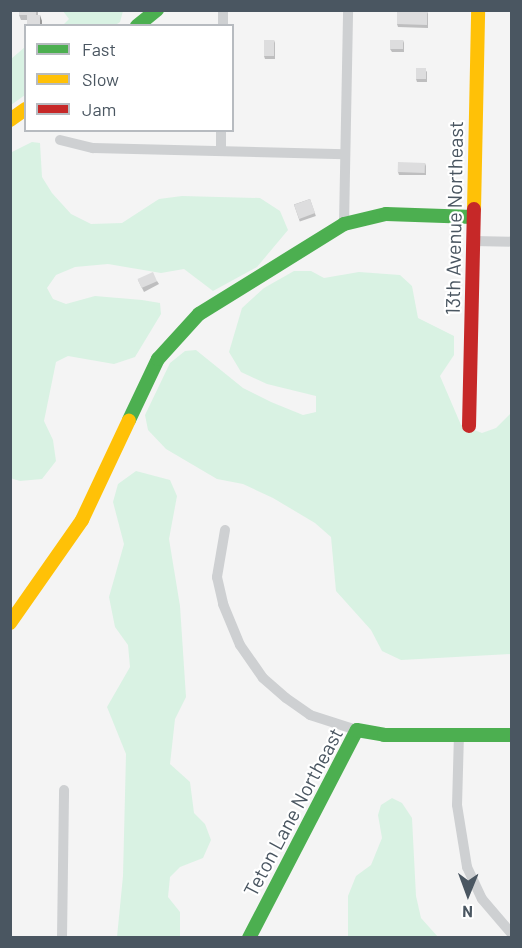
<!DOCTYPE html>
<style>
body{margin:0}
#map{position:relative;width:522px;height:948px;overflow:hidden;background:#f4f4f4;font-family:Barlow,sans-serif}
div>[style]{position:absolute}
.green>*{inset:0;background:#d9f2e3}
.street>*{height:10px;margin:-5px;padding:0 5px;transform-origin:5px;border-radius:5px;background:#ced0d2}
.fast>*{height:14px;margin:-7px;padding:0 7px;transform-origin:7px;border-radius:7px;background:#4caf50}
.slow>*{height:14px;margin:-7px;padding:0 7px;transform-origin:7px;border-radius:7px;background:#ffc107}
.jam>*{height:14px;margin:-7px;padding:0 7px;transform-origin:7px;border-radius:7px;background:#c62828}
.wall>*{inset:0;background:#bebebf;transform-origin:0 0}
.shaded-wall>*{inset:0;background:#9b9b9b}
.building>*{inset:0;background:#ddddde;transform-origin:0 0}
span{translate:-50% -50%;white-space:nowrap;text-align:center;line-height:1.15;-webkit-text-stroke:4.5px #fff;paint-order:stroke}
.street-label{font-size:20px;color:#4a5661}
.frame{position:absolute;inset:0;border:12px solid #4a5661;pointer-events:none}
.legend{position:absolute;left:24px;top:24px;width:210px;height:108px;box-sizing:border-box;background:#fff;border:2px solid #b7bbc0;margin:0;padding:8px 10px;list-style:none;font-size:18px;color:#4a5661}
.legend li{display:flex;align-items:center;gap:12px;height:30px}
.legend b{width:30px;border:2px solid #b7bbc0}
.north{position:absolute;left:438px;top:864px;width:60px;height:60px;-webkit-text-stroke:4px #fff;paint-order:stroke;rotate:181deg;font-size:16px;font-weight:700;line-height:24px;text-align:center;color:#4a5661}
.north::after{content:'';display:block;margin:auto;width:21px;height:27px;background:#4a5661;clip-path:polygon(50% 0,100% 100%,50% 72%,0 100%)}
</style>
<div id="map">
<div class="green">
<div style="clip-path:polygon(63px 11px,123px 11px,120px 22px,114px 26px,63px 25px,69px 19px)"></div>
<div style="clip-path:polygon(25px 47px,25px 95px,11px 105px,11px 59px)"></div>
<div style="clip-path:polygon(32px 142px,40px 143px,42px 177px,52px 193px,71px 214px,91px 224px,122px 223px,159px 199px,182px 196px,260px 198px,280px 211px,288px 230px,257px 267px,213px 291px,184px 269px,161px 273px,108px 264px,75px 267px,56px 275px,47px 288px,53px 299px,66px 304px,95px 296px,142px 300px,160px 303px,161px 314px,135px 357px,114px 364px,68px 356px,56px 362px,44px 421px,53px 440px,56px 461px,42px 479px,20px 481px,10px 478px,10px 153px)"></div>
<div style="clip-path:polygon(294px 271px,311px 271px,324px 278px,359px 272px,400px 275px,412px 286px,418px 318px,454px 336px,454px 355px,440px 376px,461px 425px,482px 433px,496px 428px,511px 413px,511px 654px,401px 660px,382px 651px,371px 630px,336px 591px,331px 537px,315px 523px,273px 498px,243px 484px,217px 479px,166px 449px,148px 430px,145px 415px,170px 363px,185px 351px,196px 350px,243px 388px,271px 402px,303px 415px,316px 412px,316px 396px,267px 384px,241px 372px,229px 352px,242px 308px,264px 288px)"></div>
<div style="clip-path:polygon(136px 471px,170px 480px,177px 496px,169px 539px,180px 606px,186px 697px,175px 719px,170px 764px,190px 782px,194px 813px,205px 824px,211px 840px,203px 858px,180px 867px,170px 877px,168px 897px,180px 912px,180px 937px,117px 937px,123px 876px,126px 754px,107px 707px,130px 667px,128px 645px,115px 627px,109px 597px,124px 544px,113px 502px,118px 484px)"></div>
<div style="clip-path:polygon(392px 798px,402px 803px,412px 818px,416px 896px,421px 918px,438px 937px,348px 937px,348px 896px,356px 876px,371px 865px,382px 838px,378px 815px,381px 805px)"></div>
</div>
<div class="street">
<div style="left:223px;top:26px;width:16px;rotate:-90deg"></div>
<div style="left:60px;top:140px;width:34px;rotate:14deg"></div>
<div style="left:93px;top:148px;width:252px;rotate:1.4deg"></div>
<div style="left:221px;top:150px;width:20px;rotate:-90deg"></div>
<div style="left:344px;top:224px;width:214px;rotate:-88.9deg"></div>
<div style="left:473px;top:241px;width:39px;rotate:1deg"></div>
<div style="left:225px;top:530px;width:48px;rotate:99.7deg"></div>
<div style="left:217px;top:577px;width:28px;rotate:77deg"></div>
<div style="left:223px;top:604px;width:44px;rotate:67.5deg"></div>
<div style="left:240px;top:645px;width:40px;rotate:55.1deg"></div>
<div style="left:263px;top:678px;width:30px;rotate:41deg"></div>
<div style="left:286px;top:698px;width:29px;rotate:35deg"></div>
<div style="left:310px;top:715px;width:49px;rotate:17.7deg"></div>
<div style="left:459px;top:734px;width:71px;rotate:91.6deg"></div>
<div style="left:457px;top:805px;width:63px;rotate:80.8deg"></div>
<div style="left:467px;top:867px;width:35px;rotate:65deg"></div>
<div style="left:482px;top:899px;width:46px;rotate:49.4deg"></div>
<div style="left:62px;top:938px;width:148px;rotate:-89.2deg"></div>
</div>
<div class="fast">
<div style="left:137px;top:26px;width:26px;rotate:-39deg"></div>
<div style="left:129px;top:420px;width:68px;rotate:-64.6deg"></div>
<div style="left:158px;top:359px;width:61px;rotate:-47.7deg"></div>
<div style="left:199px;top:314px;width:171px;rotate:-31.8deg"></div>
<div style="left:344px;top:224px;width:43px;rotate:-13.4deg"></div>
<div style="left:386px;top:214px;width:87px;rotate:2deg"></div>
<div style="left:249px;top:938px;width:234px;rotate:-62.6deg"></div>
<div style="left:357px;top:730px;width:27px;rotate:10deg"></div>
<div style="left:384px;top:735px;width:128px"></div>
</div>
<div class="slow">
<div style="left:10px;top:120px;width:19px;rotate:-35deg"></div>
<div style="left:474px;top:209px;width:199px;rotate:-88.8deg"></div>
<div style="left:10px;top:623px;width:126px;rotate:-55deg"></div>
<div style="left:82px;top:520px;width:110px;rotate:-64.8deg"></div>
</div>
<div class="jam">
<div style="left:469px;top:426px;width:217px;rotate:-88.7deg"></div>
</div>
<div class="wall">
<div style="clip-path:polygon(38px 10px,38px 15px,42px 21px,42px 26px,27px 26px,27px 20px,21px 20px,19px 15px)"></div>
<div style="clip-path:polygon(427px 11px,428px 14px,428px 28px,398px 27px,397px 24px)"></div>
<div style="clip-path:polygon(274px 40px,275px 43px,275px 59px,265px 59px,264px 56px)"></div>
<div style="clip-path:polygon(403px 40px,404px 43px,404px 52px,392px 52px,390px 49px)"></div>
<div style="clip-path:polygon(427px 71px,427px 82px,417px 82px,416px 79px)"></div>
<div style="clip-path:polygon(425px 163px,426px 166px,426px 175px,399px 175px,398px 172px)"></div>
<div style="left:310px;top:199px;width:18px;height:17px;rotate:71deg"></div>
<div style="clip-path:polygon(138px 280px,157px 281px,159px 284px,144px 292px)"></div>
</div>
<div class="shaded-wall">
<div style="clip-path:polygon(40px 15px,42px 21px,42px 26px,40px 26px)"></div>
</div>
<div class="building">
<div style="clip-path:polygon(19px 10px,36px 10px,36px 15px,40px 15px,40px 26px,27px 26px,27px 15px,19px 15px)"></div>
<div style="clip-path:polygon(427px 11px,427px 25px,397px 24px,397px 12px)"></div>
<div style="left:264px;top:40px;width:10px;height:16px"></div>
<div style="left:390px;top:40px;width:13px;height:9px"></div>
<div style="left:426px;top:68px;width:11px;height:10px;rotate:90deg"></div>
<div style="left:398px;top:162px;width:27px;height:10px;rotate:2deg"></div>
<div style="left:310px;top:199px;width:15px;height:17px;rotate:70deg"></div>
<div style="left:153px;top:272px;width:10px;height:17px;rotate:66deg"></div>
</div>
<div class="street-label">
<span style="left:454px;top:218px;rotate:-89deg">13th Avenue Northeast</span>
<span style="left:293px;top:812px;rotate:-62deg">Teton Lane Northeast</span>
</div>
<div class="frame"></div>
<ul class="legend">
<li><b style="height:8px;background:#4caf50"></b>Fast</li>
<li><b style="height:8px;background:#ffc107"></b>Slow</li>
<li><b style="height:8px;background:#c62828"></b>Jam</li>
</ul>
<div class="north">N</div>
</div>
